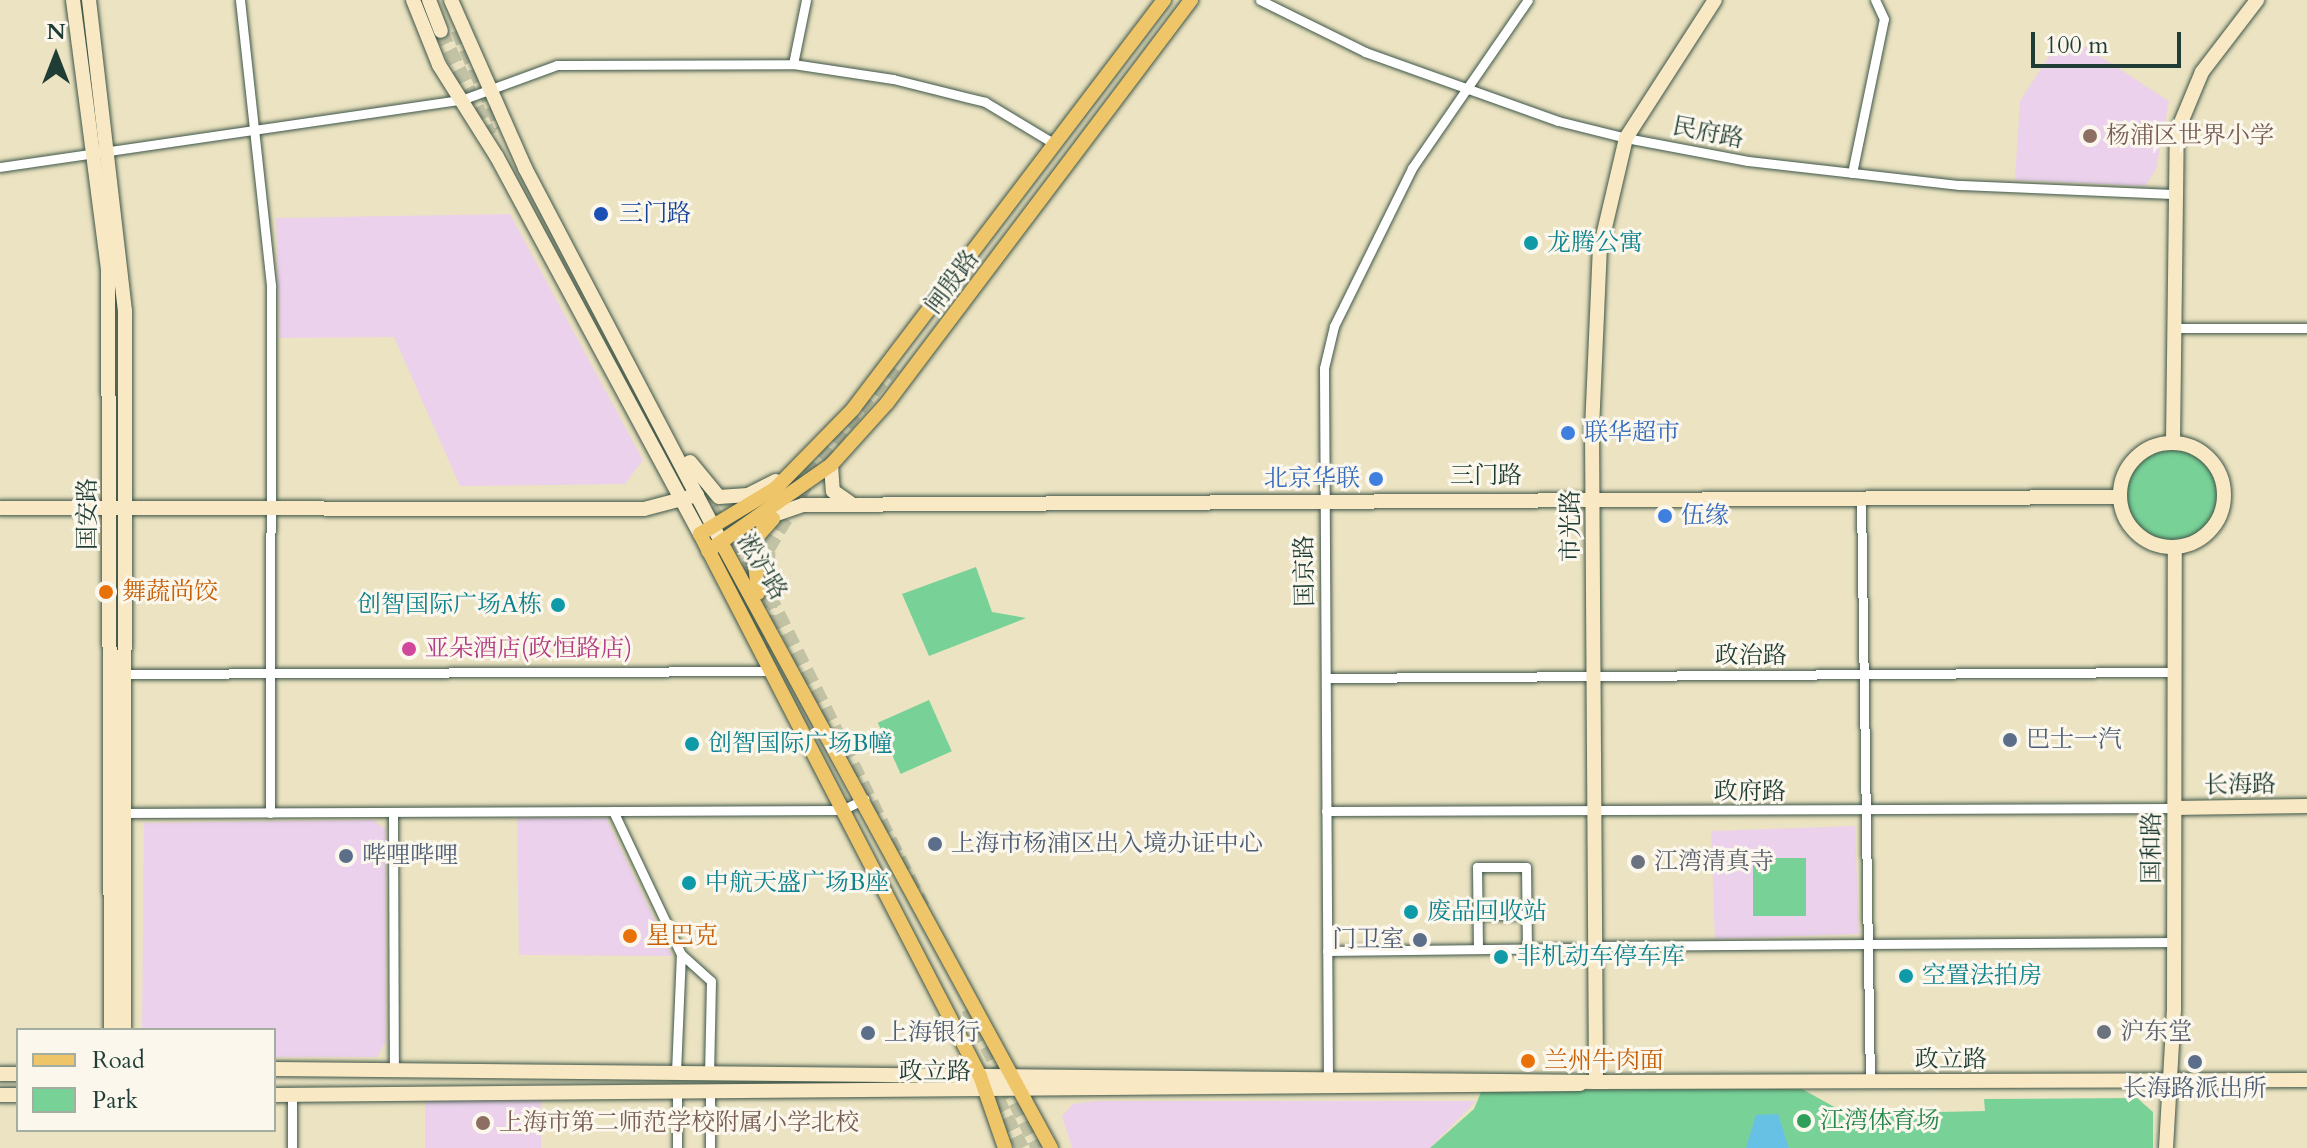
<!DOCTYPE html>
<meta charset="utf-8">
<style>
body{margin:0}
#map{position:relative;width:2307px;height:1148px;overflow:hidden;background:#ebe3c1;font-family:Cardo,"Noto Serif SC",serif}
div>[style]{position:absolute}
.built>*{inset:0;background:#ebd1eb;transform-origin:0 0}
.green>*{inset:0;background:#78d298;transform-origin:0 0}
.round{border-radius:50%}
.water>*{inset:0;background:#67c1e5}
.secondary-tunnel>*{height:14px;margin-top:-7px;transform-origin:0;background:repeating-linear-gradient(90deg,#c2c2a5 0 14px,transparent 0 21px)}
.primary-tunnel>*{height:14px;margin-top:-7px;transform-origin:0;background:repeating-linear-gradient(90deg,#c2c2a5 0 14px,transparent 0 21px)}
.roads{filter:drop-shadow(0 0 2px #3e5649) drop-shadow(0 0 2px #3e5649)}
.street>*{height:9px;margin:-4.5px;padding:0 4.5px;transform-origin:4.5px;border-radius:4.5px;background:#fff}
.secondary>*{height:14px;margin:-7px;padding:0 7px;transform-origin:7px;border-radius:7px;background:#f8e8c3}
.secondary>.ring{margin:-7px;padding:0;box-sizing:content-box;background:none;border:14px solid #f8e8c3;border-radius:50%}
.primary>*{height:14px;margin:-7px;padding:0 7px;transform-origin:7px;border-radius:7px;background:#eec569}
.dots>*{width:22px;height:22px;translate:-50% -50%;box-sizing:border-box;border:4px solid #fbf7ec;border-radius:50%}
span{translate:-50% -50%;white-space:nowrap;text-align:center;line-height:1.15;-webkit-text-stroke:6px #fbf7ec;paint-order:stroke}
.street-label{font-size:24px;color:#1f3d34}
.education-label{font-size:24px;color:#785e54}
.left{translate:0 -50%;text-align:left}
.transit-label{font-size:24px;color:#164399}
.culture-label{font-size:24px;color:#0d838f}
.right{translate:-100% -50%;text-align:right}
.shop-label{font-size:24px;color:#366cbe}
.food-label{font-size:24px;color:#c56008}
.hotel-label{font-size:24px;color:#b23c85}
.service-label{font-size:24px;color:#4e5e75}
.worship-label{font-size:24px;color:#5b616d}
.leisure-label{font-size:24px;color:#27864d}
.legend{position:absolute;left:16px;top:1028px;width:260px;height:104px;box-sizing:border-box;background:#fbf7ec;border:2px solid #a3ada2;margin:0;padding:10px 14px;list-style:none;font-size:24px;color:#1f3d34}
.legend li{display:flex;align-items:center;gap:16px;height:40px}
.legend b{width:40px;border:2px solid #a3ada2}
.north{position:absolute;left:16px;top:16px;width:80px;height:80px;-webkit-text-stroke:6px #fbf7ec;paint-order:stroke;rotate:0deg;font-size:22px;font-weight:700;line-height:32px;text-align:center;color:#1f3d34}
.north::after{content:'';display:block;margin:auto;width:28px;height:36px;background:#1f3d34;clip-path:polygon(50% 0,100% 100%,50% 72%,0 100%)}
.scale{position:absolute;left:2031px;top:32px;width:150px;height:36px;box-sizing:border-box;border:4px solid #1f3d34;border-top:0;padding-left:10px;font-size:24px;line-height:28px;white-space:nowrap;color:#1f3d34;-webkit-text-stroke:6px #fbf7ec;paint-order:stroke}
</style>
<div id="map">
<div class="built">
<div style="clip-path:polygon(2064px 33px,2169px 101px,2156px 170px,2145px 186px,2015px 180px,2020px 101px)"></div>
<div style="clip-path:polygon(510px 214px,643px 460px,625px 484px,460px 486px,394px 337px,280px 338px,276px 218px)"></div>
<div style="clip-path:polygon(517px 818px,606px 818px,672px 956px,519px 955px)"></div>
<div style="clip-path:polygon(373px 820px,386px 830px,386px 1041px,377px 1057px,274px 1057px,274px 1030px,142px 1030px,144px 823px)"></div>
<div style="left:1855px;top:826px;width:108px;height:144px;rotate:88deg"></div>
<div style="left:425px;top:1098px;width:116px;height:50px"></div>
<div style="clip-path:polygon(1095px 1101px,1476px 1101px,1430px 1148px,1072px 1148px,1062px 1116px,1073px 1104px)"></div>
</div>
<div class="green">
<div class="round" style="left:2127px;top:450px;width:90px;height:90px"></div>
<div style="clip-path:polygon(976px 567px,992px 612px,1026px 618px,929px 656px,902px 594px)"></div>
<div style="left:929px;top:700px;width:56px;height:56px;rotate:66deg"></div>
<div style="left:1753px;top:858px;width:53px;height:58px"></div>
<div style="clip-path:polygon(1802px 1089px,1847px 1114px,1985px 1111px,1984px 1099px,2137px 1098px,2153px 1112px,2153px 1148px,1430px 1148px,1474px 1109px,1482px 1090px)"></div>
</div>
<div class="water">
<div style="clip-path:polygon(1778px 1114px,1789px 1148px,1746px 1148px,1756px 1115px)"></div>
</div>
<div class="secondary-tunnel">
<div style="left:457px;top:30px;width:107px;rotate:65.8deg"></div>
<div style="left:441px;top:31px;width:115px;rotate:64.8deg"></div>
<div style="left:699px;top:490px;width:126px;rotate:56.3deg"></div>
<div style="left:769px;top:595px;width:348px;rotate:63.7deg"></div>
</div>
<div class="primary-tunnel">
<div style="left:793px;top:490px;width:159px;rotate:-50.6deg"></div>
<div style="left:754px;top:604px;width:47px;rotate:76.6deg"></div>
<div style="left:771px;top:629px;width:80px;rotate:-92.1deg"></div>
<div style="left:768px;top:549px;width:74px;rotate:-59.3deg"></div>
<div style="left:968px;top:1009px;width:156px;rotate:63.3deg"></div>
<div style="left:988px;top:1080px;width:76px;rotate:63.4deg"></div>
</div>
<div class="roads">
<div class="street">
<div style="left:240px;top:0;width:287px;rotate:83.8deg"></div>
<div style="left:271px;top:285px;width:528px;rotate:90.11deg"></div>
<div style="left:1260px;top:0;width:117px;rotate:26.3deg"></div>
<div style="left:1365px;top:52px;width:205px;rotate:19.7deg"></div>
<div style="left:1558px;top:121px;width:70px;rotate:14deg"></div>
<div style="left:1626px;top:138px;width:124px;rotate:10.7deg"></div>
<div style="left:1748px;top:161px;width:213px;rotate:6.5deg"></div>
<div style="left:1960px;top:185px;width:214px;rotate:2.4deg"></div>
<div style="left:793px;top:64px;width:65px;rotate:-78.5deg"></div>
<div style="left:0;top:167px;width:469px;rotate:-8.3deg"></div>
<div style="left:464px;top:99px;width:99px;rotate:-20.1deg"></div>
<div style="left:557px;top:65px;width:236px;rotate:-0.2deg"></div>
<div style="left:793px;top:64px;width:101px;rotate:8.5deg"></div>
<div style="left:893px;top:79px;width:95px;rotate:14deg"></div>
<div style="left:985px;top:102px;width:82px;rotate:31deg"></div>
<div style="left:1852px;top:173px;width:157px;rotate:-78.3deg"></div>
<div style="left:1884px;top:19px;width:21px;rotate:-115deg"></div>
<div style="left:2174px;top:328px;width:133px"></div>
<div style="left:1861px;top:499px;width:583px;rotate:89.12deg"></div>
<div style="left:120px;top:674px;width:649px;rotate:-0.26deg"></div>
<div style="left:1327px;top:678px;width:847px;rotate:-0.41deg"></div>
<div style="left:613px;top:811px;width:158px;rotate:64.6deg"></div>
<div style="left:681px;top:954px;width:40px;rotate:42deg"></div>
<div style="left:711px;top:981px;width:92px;rotate:91.2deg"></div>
<div style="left:1326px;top:811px;width:848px;rotate:-0.2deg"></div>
<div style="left:393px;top:812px;width:257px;rotate:89.8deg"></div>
<div style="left:119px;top:813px;width:723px;rotate:-0.24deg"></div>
<div style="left:842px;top:810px;width:25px;rotate:-26deg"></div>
<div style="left:1477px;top:915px;width:50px"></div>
<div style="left:1595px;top:946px;width:580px;rotate:-0.4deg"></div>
<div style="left:1478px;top:949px;width:82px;rotate:-90.7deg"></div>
<div style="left:1477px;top:867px;width:49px"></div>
<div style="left:1526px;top:867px;width:81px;rotate:89.3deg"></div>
<div style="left:1327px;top:951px;width:245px;rotate:-0.7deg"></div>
<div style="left:676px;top:1072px;width:118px;rotate:-87.6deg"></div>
<div style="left:1328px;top:1085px;width:717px;rotate:-90.32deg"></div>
<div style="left:1324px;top:368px;width:43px;rotate:-76.6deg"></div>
<div style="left:1334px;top:326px;width:176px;rotate:-63.7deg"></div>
<div style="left:1412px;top:168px;width:204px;rotate:-55.4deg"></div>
<div style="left:292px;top:1095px;width:53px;rotate:90deg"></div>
<div style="left:677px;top:1148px;width:55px;rotate:-90deg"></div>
<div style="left:710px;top:1148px;width:55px;rotate:-90deg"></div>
</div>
<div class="secondary">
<div style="left:73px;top:0;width:272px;rotate:82.6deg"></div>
<div style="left:108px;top:270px;width:760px;rotate:89.77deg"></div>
<div style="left:89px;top:0;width:313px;rotate:83.4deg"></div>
<div style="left:125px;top:311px;width:719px;rotate:90.08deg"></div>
<div style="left:413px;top:0;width:70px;rotate:68.2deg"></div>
<div style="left:439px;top:65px;width:109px;rotate:57.8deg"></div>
<div style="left:497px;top:157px;width:428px;rotate:61.7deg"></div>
<div style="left:429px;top:0;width:33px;rotate:69deg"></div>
<div style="left:451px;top:0;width:184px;rotate:66.2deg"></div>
<div style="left:525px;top:168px;width:422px;rotate:62.3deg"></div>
<div style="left:2173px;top:442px;width:310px;rotate:-89.3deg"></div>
<div style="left:2177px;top:132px;width:65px;rotate:-67.4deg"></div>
<div style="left:2202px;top:72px;width:91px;rotate:-52.6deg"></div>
<div class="ring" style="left:2120px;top:443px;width:90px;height:90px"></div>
<div style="left:690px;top:462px;width:45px;rotate:50.4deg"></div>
<div style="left:719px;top:497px;width:29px;rotate:-4deg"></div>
<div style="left:748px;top:495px;width:31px;rotate:-27deg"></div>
<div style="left:831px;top:465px;width:26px;rotate:86deg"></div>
<div style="left:833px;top:491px;width:21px;rotate:35deg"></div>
<div style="left:0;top:508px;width:644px;rotate:0.09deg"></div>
<div style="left:644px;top:509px;width:55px;rotate:-14.8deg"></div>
<div style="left:759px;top:520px;width:46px;rotate:-18.8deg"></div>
<div style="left:803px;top:505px;width:1317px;rotate:-0.35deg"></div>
<div style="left:2174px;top:808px;width:133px;rotate:-0.9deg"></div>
<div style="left:274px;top:1069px;width:1322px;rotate:0.56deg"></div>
<div style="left:1596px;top:1082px;width:711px;rotate:-0.16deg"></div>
<div style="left:0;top:1074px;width:18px"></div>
<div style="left:1596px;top:1082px;width:653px;rotate:-90.35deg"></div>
<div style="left:1592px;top:429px;width:180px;rotate:-87.5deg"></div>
<div style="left:1600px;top:249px;width:114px;rotate:-76.8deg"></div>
<div style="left:1626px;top:138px;width:164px;rotate:-57.2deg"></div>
<div style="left:0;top:1095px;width:18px"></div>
<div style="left:274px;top:1095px;width:1306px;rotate:-0.48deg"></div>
<div style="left:2166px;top:1148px;width:138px;rotate:-86.7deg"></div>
<div style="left:2174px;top:1010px;width:462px;rotate:-89.9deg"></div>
</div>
<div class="primary">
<div style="left:721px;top:542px;width:690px;rotate:61.43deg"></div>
<div style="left:708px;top:551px;width:150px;rotate:-35deg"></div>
<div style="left:831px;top:465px;width:84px;rotate:-47.9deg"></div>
<div style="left:887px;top:403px;width:505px;rotate:-52.97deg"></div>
<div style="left:758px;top:593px;width:52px;rotate:-95.5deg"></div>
<div style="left:753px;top:541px;width:30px;rotate:-48deg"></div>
<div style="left:1005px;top:1148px;width:76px;rotate:-109.1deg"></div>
<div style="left:980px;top:1076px;width:610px;rotate:-117.32deg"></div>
<div style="left:700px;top:534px;width:89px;rotate:-31.2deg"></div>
<div style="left:776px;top:488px;width:110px;rotate:-45.7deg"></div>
<div style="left:853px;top:409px;width:514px;rotate:-52.75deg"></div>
</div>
</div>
<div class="dots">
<div style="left:2090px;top:136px;background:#8d6e63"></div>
<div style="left:601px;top:214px;background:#1a4fb4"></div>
<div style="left:1531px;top:243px;background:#0f9aa8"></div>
<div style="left:1568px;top:433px;background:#3f7fe0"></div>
<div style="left:1376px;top:479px;background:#3f7fe0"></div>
<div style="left:1665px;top:516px;background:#3f7fe0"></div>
<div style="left:106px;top:592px;background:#e8710a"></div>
<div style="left:558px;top:605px;background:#0f9aa8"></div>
<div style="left:409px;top:649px;background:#d1479c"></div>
<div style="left:2010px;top:740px;background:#5c6f8a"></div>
<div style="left:692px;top:744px;background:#0f9aa8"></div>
<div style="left:935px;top:844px;background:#5c6f8a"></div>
<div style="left:346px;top:856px;background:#5c6f8a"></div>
<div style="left:1638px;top:862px;background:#6b7280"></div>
<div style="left:689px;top:883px;background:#0f9aa8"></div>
<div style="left:1411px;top:912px;background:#0f9aa8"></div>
<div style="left:630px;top:936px;background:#e8710a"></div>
<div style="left:1420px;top:940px;background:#5c6f8a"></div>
<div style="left:1501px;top:957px;background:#0f9aa8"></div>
<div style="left:1906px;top:976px;background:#0f9aa8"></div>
<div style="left:2104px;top:1032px;background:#6b7280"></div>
<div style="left:868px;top:1033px;background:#5c6f8a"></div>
<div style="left:1528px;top:1061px;background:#e8710a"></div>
<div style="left:2195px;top:1062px;background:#5c6f8a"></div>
<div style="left:1804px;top:1121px;background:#2e9e5b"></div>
<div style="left:483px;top:1123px;background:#8d6e63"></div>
</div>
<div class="street-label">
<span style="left:1708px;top:133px;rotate:11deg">民府路</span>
<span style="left:952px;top:282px;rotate:-53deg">闸殷路</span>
<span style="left:1486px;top:476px">三门路</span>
<span style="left:88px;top:514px;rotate:-90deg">国安路</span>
<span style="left:1571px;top:526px;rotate:-90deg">市光路</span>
<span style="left:762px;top:567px;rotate:59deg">淞沪路</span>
<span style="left:1305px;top:571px;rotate:-91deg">国京路</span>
<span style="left:1751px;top:656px">政治路</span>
<span style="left:2240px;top:785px;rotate:-1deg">长海路</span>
<span style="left:1750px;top:792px">政府路</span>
<span style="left:2152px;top:848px;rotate:-90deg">国和路</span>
<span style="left:1951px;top:1060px">政立路</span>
<span style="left:935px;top:1072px">政立路</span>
</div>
<div class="education-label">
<span class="left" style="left:2106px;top:136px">杨浦区世界小学</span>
<span class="left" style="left:499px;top:1123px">上海市第二师范学校附属小学北校</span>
</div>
<div class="transit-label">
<span class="left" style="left:619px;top:214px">三门路</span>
</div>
<div class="culture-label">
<span class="left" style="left:1547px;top:243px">龙腾公寓</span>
<span class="right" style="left:542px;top:605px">创智国际广场A栋</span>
<span class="left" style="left:708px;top:744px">创智国际广场B幢</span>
<span class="left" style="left:705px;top:883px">中航天盛广场B座</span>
<span class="left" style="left:1427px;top:912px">废品回收站</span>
<span class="left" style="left:1517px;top:957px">非机动车停车库</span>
<span class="left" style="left:1922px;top:976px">空置法拍房</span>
</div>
<div class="shop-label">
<span class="left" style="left:1584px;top:433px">联华超市</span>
<span class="right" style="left:1360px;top:479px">北京华联</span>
<span class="left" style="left:1681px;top:516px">伍缘</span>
</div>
<div class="food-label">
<span class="left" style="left:122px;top:592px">舞蔬尚饺</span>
<span class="left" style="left:646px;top:936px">星巴克</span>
<span class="left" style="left:1544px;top:1061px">兰州牛肉面</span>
</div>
<div class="hotel-label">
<span class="left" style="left:425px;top:649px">亚朵酒店(政恒路店)</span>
</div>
<div class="service-label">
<span class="left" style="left:2026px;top:740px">巴士一汽</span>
<span class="left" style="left:951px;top:844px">上海市杨浦区出入境办证中心</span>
<span class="left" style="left:362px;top:856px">哔哩哔哩</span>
<span class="right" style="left:1404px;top:940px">门卫室</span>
<span class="left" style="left:884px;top:1033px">上海银行</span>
<span style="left:2195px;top:1089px">长海路派出所</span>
</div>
<div class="worship-label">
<span class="left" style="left:1654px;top:862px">江湾清真寺</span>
<span class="left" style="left:2120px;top:1032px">沪东堂</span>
</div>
<div class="leisure-label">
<span class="left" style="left:1820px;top:1121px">江湾体育场</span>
</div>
<ul class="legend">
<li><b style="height:10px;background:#eec569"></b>Road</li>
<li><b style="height:22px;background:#78d298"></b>Park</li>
</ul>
<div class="north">N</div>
<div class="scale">100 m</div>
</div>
